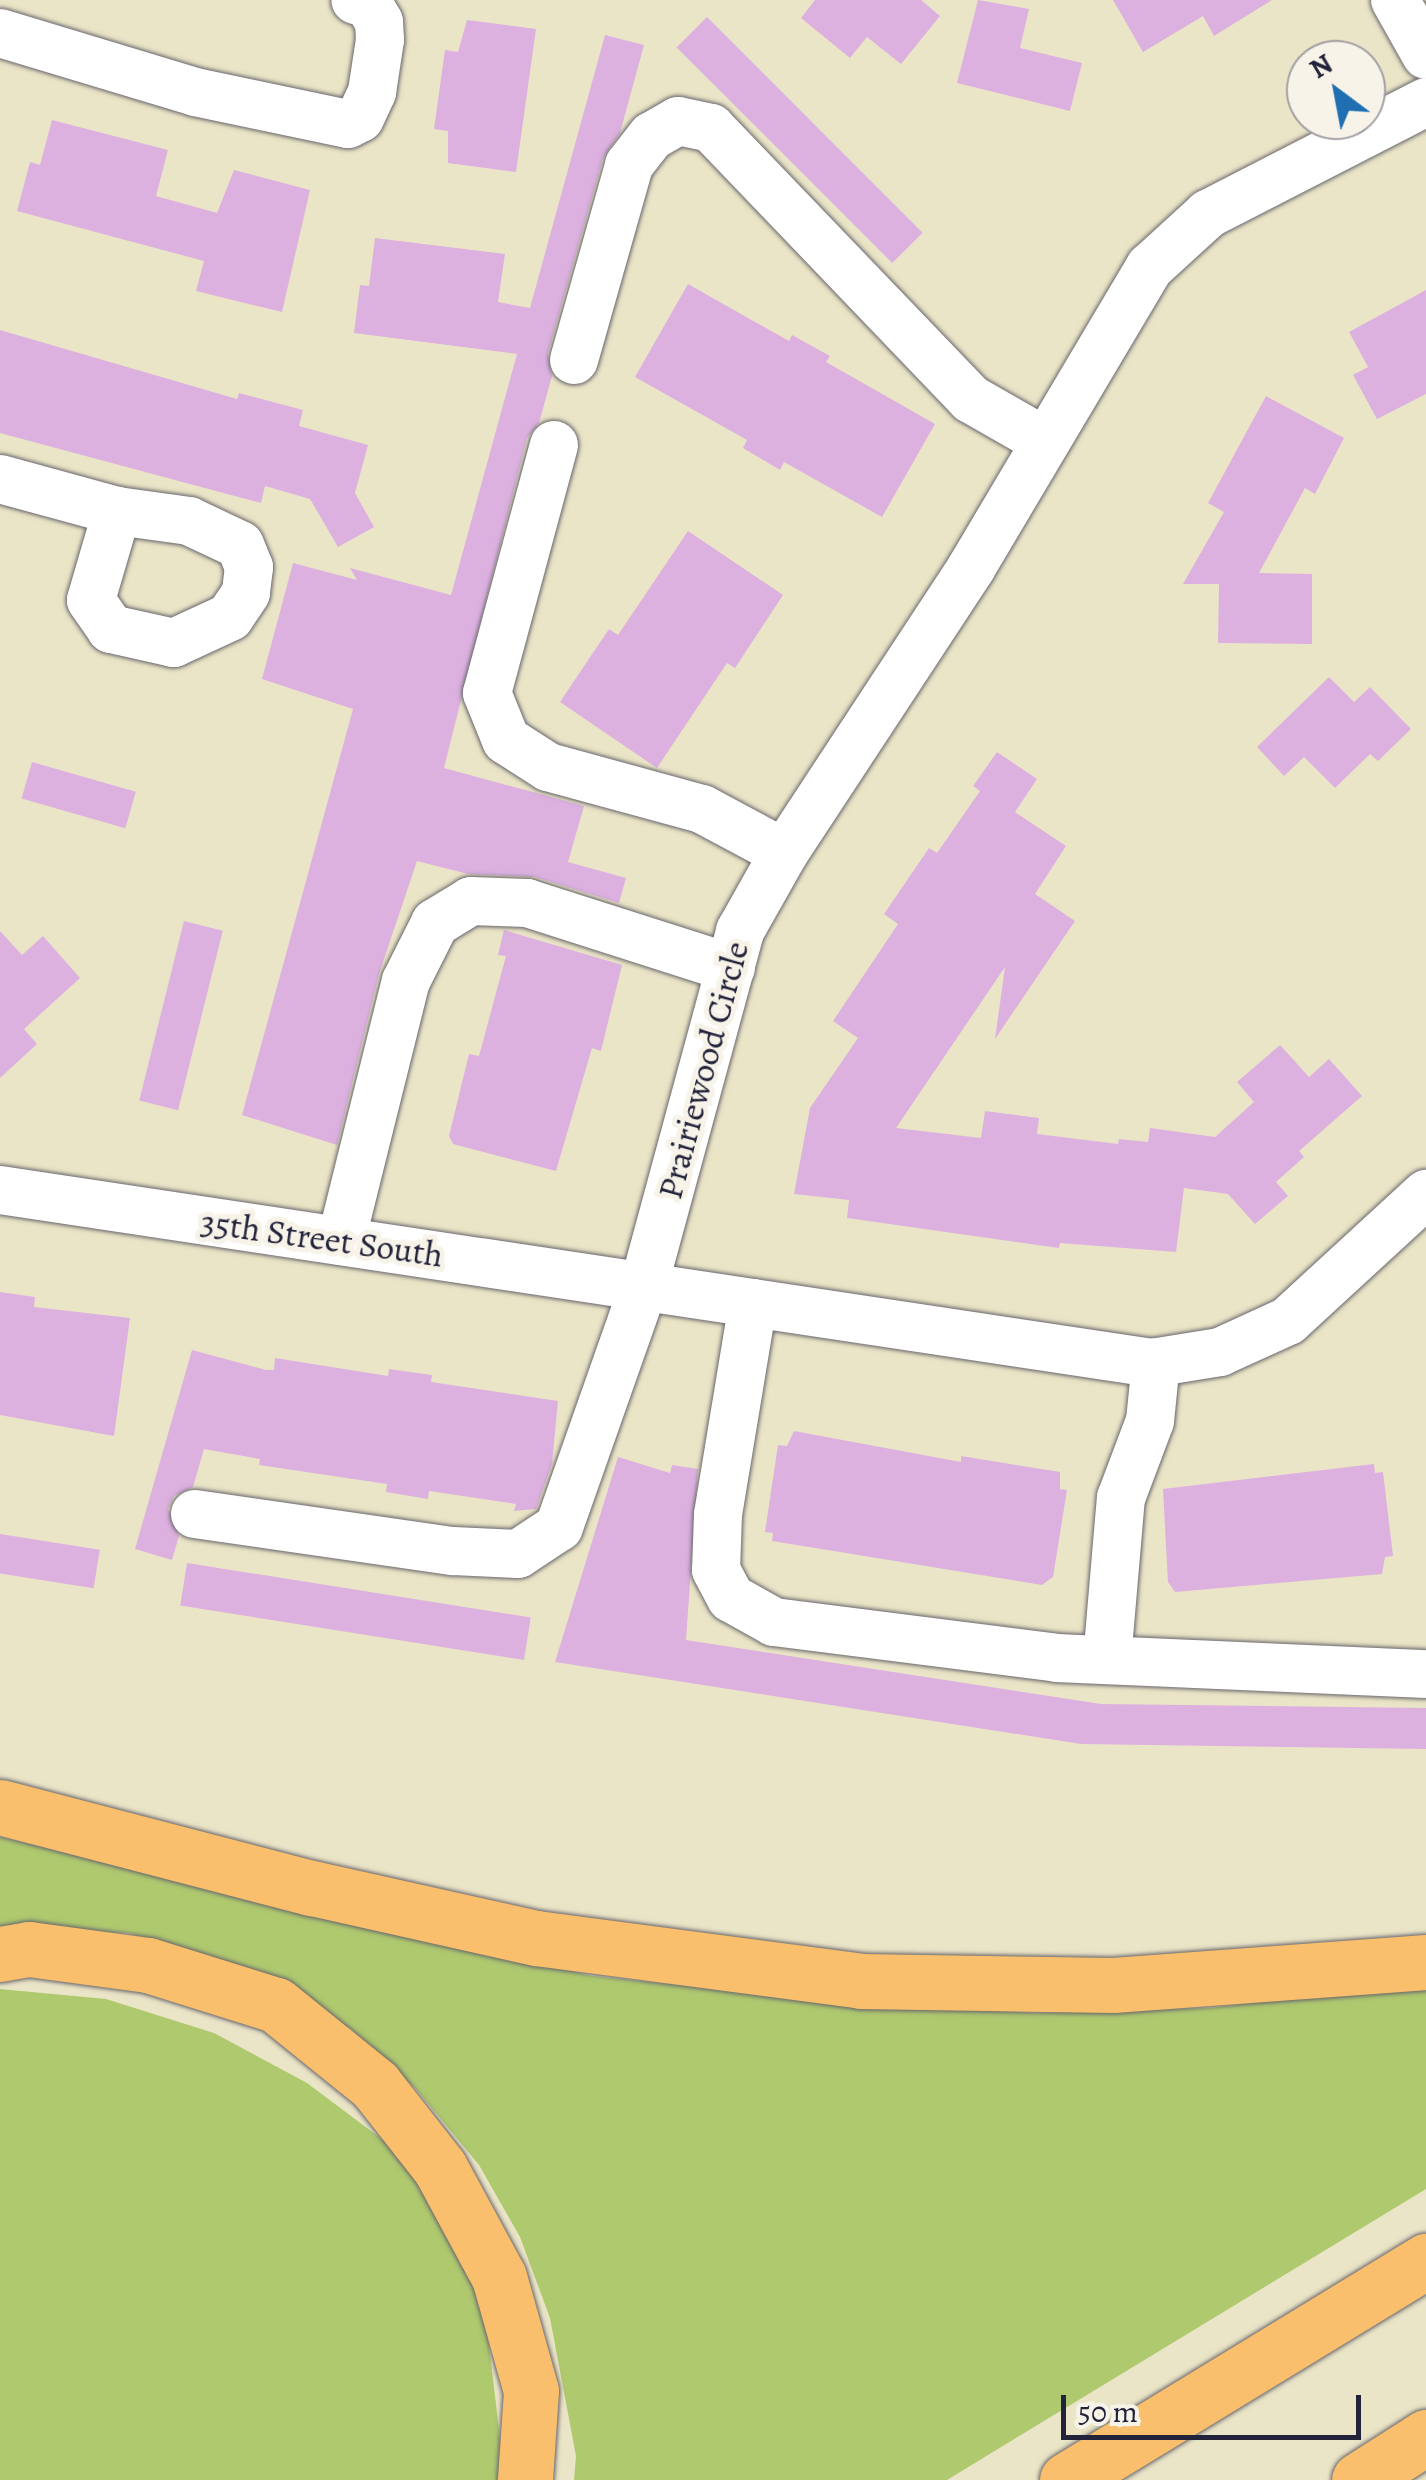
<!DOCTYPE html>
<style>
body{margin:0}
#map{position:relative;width:1426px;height:2480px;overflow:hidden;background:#ebe5c7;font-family:Alegreya,serif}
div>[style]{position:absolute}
.green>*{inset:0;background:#afc96f}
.building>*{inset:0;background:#dcb1e0;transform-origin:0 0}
.roads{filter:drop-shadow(0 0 2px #68666c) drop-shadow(0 0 2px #68666c)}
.minor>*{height:48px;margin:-24px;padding:0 24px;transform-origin:24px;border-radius:24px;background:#fff}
.highway>*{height:55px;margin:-27.5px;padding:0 27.5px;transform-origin:27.5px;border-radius:27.5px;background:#f9bf6d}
span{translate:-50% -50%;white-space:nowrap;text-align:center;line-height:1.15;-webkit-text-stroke:10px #f7f3e8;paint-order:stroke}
.street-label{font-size:35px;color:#22223b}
.north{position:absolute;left:1286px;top:40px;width:100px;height:100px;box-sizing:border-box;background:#f7f3e8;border:2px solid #a29fa3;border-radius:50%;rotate:328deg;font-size:28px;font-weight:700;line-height:40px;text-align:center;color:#22223b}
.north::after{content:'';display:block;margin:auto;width:35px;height:45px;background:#1f6fb2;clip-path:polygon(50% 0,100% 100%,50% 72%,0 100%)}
.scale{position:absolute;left:1061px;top:2395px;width:300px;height:45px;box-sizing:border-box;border:5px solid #22223b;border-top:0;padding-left:12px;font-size:30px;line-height:35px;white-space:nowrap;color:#22223b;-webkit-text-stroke:8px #f7f3e8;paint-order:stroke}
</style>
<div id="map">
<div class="green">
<div style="clip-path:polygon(0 1837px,592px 1976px,846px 2003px,1036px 2013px,1210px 2008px,1426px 1982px,1426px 2189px,947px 2480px,574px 2480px,576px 2456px,550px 2318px,520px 2237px,479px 2165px,416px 2089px,351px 2029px,209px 1956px,128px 1933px,0 1926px)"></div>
<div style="clip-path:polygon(0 1989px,106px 1999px,214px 2033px,307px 2083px,399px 2152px,438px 2210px,485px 2312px,505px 2480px,0 2480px)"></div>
</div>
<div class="building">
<div style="clip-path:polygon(815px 0,921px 0,940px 16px,901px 64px,867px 37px,850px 58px,801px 18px)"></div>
<div style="clip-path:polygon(978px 0,1029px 9px,1020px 48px,1082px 63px,1070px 111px,957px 83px)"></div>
<div style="clip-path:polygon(1113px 0,1272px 0,1214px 36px,1203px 16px,1143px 52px)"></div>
<div style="left:707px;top:17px;width:305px;height:43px;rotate:45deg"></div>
<div style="clip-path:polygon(467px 20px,536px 29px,516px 172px,448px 163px,448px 131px,434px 129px,445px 50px,458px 52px)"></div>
<div style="clip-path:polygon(605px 35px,644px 45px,620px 133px,603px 158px,548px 353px,552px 376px,539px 423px,527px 438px,444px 768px,584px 806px,568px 862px,626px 878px,619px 903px,535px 877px,468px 874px,417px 861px,379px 974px,337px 1145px,242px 1115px,353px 709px,262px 679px,293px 563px,357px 580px,350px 568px,451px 595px,517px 354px,354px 333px,360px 285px,369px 286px,375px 238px,505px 254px,498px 302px,530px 308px)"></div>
<div style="clip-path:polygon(52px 120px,168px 150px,156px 196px,217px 213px,234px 170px,310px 190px,282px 312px,196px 291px,204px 261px,17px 211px,30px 162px,40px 165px)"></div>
<div style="clip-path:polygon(688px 284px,789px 341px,792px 335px,830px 356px,826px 362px,935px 424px,882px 517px,784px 462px,780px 470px,743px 448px,747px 440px,635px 377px)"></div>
<div style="clip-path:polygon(1426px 290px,1426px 394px,1377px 419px,1353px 375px,1368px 367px,1349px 332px)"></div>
<div style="clip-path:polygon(0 330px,237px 399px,239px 393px,303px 410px,299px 426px,368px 445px,355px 493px,374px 527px,338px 547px,310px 499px,265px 486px,261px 503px,0 433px)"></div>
<div style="clip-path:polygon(1266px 396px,1344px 438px,1315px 494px,1305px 488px,1259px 573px,1312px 574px,1312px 644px,1218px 643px,1219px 584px,1183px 584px,1224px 512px,1208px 503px)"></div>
<div style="clip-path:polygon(688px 531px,783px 595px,735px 668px,727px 663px,657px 768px,560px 702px,609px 629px,618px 635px)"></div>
<div style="clip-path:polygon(1329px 677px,1354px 702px,1370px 687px,1411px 729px,1378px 761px,1370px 754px,1335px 788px,1304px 757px,1284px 776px,1257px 747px)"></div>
<div style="clip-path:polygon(997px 752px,1037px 779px,1015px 812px,1066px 846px,1035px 894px,1075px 921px,995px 1039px,1005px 967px,896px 1128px,981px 1138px,985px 1111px,1039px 1118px,1037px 1134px,1118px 1144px,1119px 1139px,1148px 1142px,1150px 1128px,1215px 1137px,1254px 1102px,1237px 1082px,1280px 1045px,1309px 1077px,1329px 1059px,1362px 1096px,1299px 1151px,1304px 1157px,1276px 1182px,1288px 1196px,1255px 1224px,1228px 1194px,1184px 1188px,1176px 1252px,1060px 1243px,1059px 1248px,847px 1218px,849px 1200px,794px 1194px,810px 1108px,858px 1038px,833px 1021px,898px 924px,884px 914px,929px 848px,937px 853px,980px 791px,973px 786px)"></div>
<div style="left:32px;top:762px;width:108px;height:38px;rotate:16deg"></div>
<div style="left:184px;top:921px;width:40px;height:185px;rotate:14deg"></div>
<div style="clip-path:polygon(504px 930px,622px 965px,601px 1051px,592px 1048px,556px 1171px,453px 1144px,449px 1136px,469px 1054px,479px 1056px,506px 956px,498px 955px)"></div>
<div style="clip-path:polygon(0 931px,22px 955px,43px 936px,80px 978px,24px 1029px,37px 1044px,0 1078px)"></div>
<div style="clip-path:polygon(0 1292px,35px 1297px,34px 1307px,130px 1318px,114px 1436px,0 1415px)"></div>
<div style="clip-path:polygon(192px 1350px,266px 1370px,274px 1370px,275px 1358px,388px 1376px,389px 1369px,432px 1375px,431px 1382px,558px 1401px,552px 1464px,536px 1509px,514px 1511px,516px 1504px,429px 1491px,428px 1499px,386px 1492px,387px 1484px,259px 1465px,260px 1459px,204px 1449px,193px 1487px,174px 1496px,168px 1509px,179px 1536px,172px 1560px,135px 1549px)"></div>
<div style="clip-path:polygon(794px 1431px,961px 1462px,961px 1456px,1060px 1472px,1060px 1489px,1067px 1490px,1053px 1577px,1042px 1585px,772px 1541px,773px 1533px,765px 1532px,778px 1445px,787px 1446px)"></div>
<div style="clip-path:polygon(618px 1457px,670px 1473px,672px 1465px,698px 1469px,686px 1640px,1101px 1704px,1426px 1708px,1426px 1749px,1081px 1744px,555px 1662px)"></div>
<div style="clip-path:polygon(1374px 1464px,1375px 1473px,1383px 1472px,1393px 1556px,1385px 1557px,1382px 1574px,1175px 1592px,1168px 1582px,1163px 1489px)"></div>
<div style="left:0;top:1534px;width:101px;height:39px;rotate:9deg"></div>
<div style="left:187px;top:1563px;width:348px;height:43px;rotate:9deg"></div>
</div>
<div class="roads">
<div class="minor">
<div style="left:1395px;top:0;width:63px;rotate:60.6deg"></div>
<div style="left:0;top:33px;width:204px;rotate:16.8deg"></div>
<div style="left:195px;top:92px;width:156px;rotate:11.8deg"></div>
<div style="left:348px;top:124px;width:13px;rotate:-27deg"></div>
<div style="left:360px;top:118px;width:29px;rotate:-65deg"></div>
<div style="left:372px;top:92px;width:53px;rotate:-81.3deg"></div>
<div style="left:380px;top:40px;width:18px;rotate:-93deg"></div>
<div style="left:379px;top:22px;width:22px;rotate:-120deg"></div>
<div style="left:368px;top:3px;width:13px;rotate:-167deg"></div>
<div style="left:574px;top:360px;width:203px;rotate:-74.2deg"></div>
<div style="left:629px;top:165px;width:37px;rotate:-52deg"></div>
<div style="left:652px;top:136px;width:30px;rotate:-30deg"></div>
<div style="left:678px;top:121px;width:34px;rotate:12deg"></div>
<div style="left:711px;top:128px;width:376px;rotate:46.2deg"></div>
<div style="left:971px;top:399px;width:86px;rotate:29.8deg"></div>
<div style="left:554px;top:445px;width:257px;rotate:105.1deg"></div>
<div style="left:487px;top:693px;width:51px;rotate:68deg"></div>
<div style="left:506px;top:740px;width:50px;rotate:32.7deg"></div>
<div style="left:548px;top:767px;width:160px;rotate:15.3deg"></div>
<div style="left:702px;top:809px;width:93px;rotate:28.2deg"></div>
<div style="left:0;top:479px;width:121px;rotate:15.3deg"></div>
<div style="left:117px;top:511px;width:73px;rotate:7.9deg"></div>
<div style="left:189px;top:521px;width:56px;rotate:25.2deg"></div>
<div style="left:240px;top:545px;width:24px;rotate:68deg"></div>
<div style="left:249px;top:567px;width:26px;rotate:97deg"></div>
<div style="left:246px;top:593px;width:29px;rotate:124deg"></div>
<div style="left:230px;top:617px;width:62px;rotate:155.1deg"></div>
<div style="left:174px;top:643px;width:65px;rotate:-167.5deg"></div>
<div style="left:111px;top:629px;width:35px;rotate:-125deg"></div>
<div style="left:91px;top:600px;width:93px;rotate:-73.7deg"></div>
<div style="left:0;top:1190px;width:1165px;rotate:8.54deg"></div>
<div style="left:1152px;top:1363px;width:69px;rotate:-9.2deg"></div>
<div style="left:1220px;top:1352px;width:75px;rotate:-24.5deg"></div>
<div style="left:1288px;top:1321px;width:188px;rotate:-42.6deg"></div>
<div style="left:341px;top:1241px;width:268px;rotate:-76deg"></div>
<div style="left:406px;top:981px;width:65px;rotate:-63.4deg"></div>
<div style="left:435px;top:923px;width:42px;rotate:-31.4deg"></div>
<div style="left:471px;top:901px;width:56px;rotate:2deg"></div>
<div style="left:527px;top:903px;width:214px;rotate:17.7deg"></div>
<div style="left:753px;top:1303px;width:214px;rotate:99.4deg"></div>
<div style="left:718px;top:1514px;width:56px;rotate:92deg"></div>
<div style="left:716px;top:1570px;width:32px;rotate:62deg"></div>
<div style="left:731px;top:1598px;width:49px;rotate:29.2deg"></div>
<div style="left:774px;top:1622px;width:285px;rotate:7.2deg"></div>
<div style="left:1057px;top:1658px;width:369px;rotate:2.5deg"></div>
<div style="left:195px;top:1514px;width:261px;rotate:8.2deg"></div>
<div style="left:453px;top:1551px;width:65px;rotate:2.6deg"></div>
<div style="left:518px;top:1554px;width:49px;rotate:-33.4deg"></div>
<div style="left:559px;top:1527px;width:256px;rotate:-70.6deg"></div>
<div style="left:644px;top:1285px;width:367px;rotate:-74.8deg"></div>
<div style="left:740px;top:931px;width:90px;rotate:-60.6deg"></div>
<div style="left:784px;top:853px;width:341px;rotate:-56.7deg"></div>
<div style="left:971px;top:568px;width:350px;rotate:-59.3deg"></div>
<div style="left:1150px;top:267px;width:79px;rotate:-42.4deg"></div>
<div style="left:1208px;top:214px;width:245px;rotate:-27.2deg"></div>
<div style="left:1107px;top:1660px;width:163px;rotate:-85.1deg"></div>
<div style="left:1121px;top:1498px;width:82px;rotate:-69.4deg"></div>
<div style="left:1150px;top:1421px;width:59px;rotate:-84.2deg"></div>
</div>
<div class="highway">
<div style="left:0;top:1807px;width:322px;rotate:14.6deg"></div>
<div style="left:312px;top:1888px;width:230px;rotate:12.6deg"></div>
<div style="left:536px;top:1938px;width:328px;rotate:7.5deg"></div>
<div style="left:861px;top:1981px;width:252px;rotate:0.9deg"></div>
<div style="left:1113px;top:1985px;width:314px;rotate:-4.2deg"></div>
<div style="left:0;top:1954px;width:29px;rotate:-10deg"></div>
<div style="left:29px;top:1949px;width:120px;rotate:7.7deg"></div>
<div style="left:148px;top:1965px;width:134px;rotate:17.4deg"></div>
<div style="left:276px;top:2005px;width:127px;rotate:38.9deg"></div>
<div style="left:375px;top:2085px;width:105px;rotate:51.9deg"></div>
<div style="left:440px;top:2168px;width:124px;rotate:61.6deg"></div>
<div style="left:499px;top:2277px;width:118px;rotate:74.3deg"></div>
<div style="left:531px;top:2391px;width:89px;rotate:93.9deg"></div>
<div style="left:1067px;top:2480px;width:421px;rotate:-31.4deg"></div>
<div style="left:1359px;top:2480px;width:80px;rotate:-32.7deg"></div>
</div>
</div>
<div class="street-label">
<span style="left:703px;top:1070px;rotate:-75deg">Prairiewood Circle</span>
<span style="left:322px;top:1238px;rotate:8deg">35th Street South</span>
</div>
<div class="north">N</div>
<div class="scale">50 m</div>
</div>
